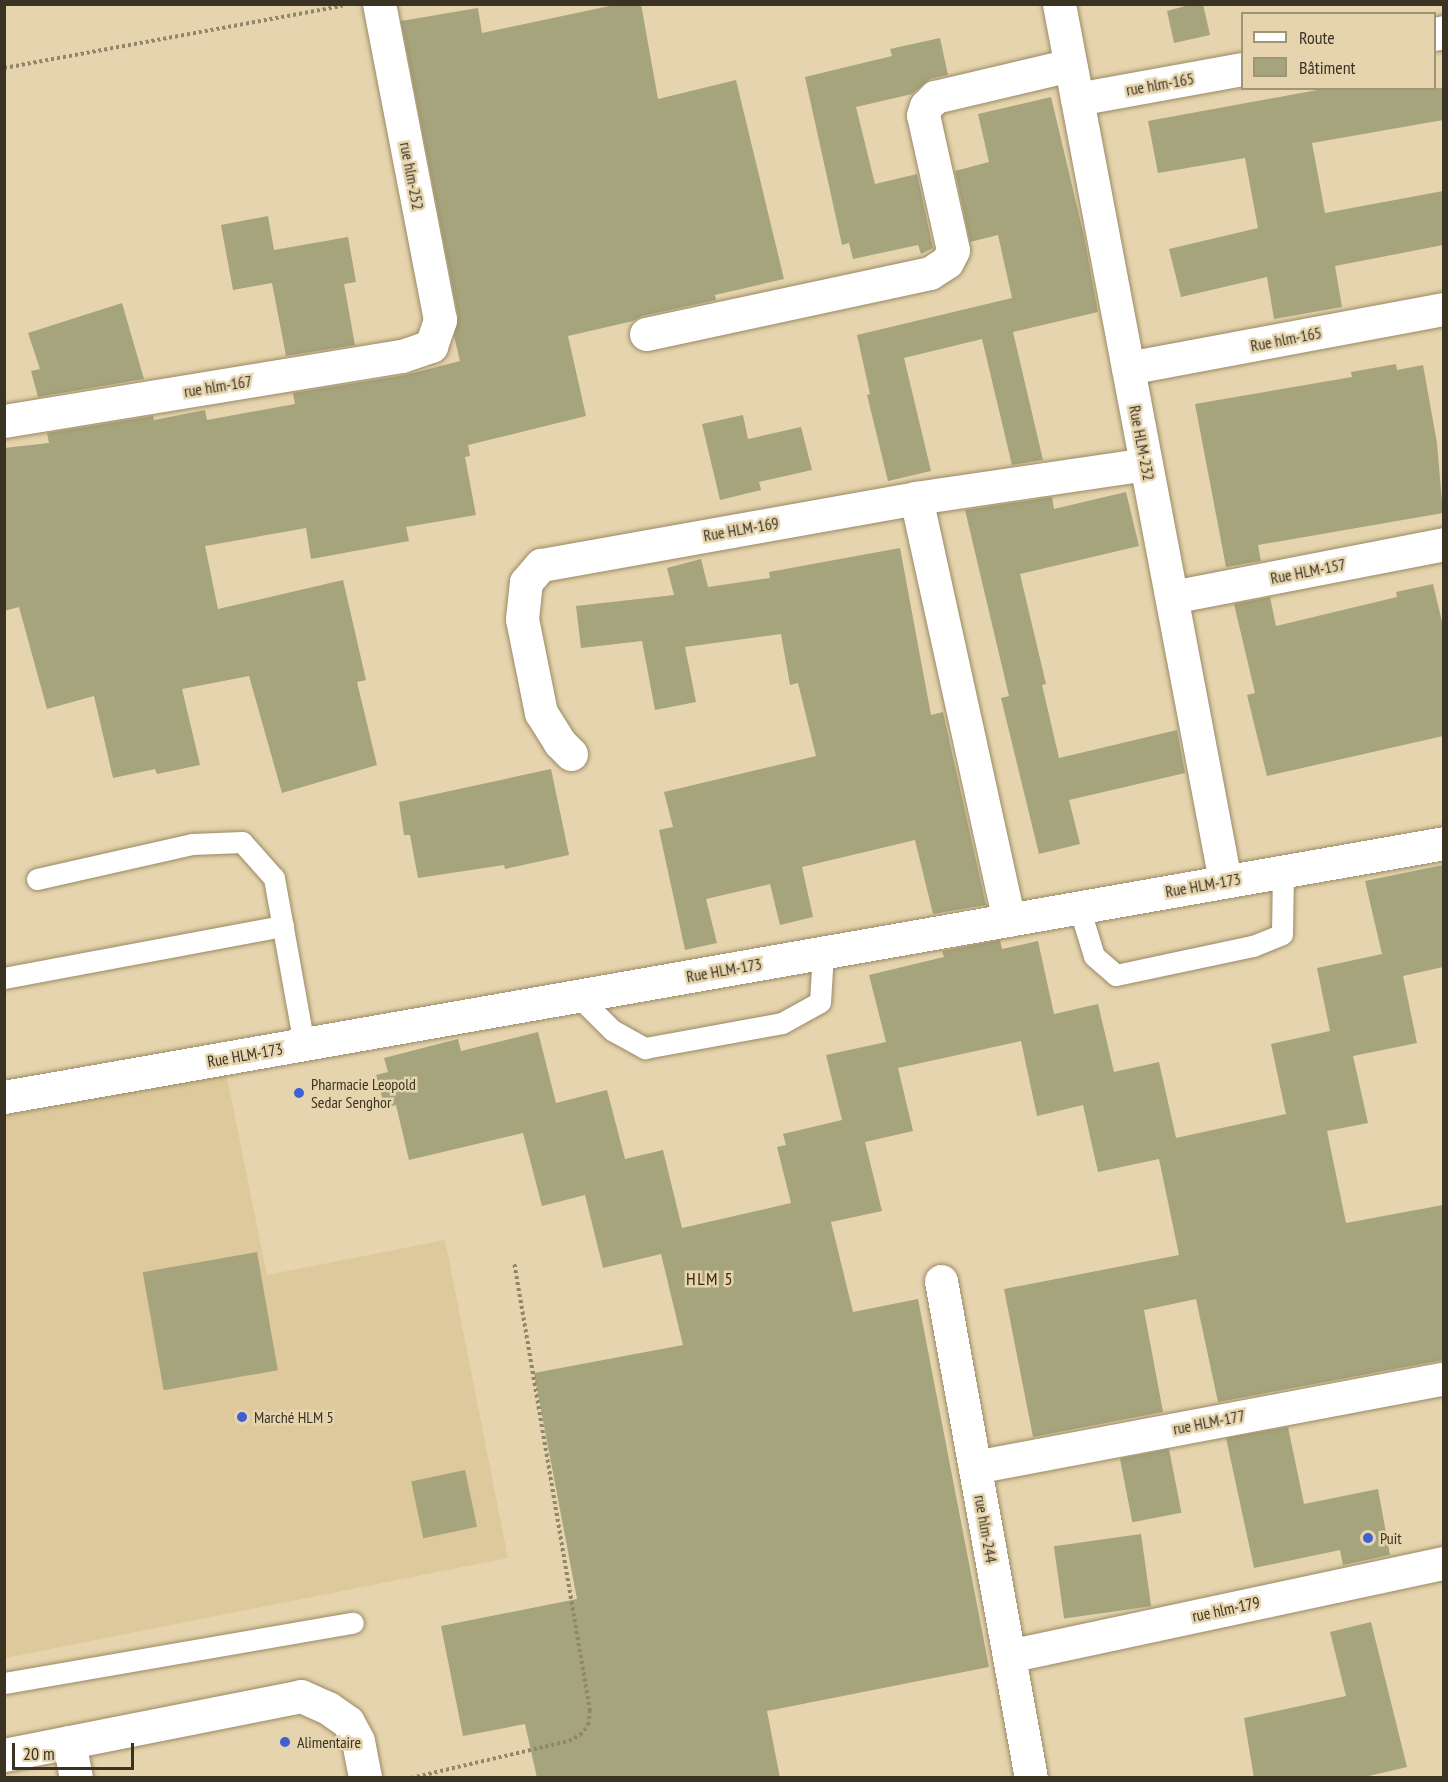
<!DOCTYPE html>
<meta charset="utf-8">
<style>
body{margin:0}
#map{position:relative;width:1448px;height:1782px;overflow:hidden;background:#e5d4ad;font-family:"PT Sans Narrow",sans-serif}
div>[style]{position:absolute}
.built>*{inset:0;background:#ddc99b}
.building>*{inset:0;background:#a5a47d;transform-origin:0 0}
.path>*{height:4px;margin-top:-2px;transform-origin:0;background:repeating-linear-gradient(90deg,#91856a 0 3px,transparent 0 6px)}
.roads{filter:drop-shadow(0 0 2px #9a8965) drop-shadow(0 0 2px #9a8965)}
.lane>*{height:21px;margin:-10.5px;padding:0 10.5px;transform-origin:10.5px;border-radius:10.5px;background:#fff}
.street>*{height:33px;margin:-16.5px;padding:0 16.5px;transform-origin:16.5px;border-radius:16.5px;background:#fff}
.dots>*{width:16px;height:16px;translate:-50% -50%;box-sizing:border-box;border:3px solid #e5d4ad;border-radius:50%}
span{translate:-50% -50%;white-space:nowrap;text-align:center;line-height:1.15;-webkit-text-stroke:5px #e5d4ad;paint-order:stroke}
.street-label{font-size:16px;color:#3a3324}
.poi-label{font-size:16px;color:#3a3324}
.left{translate:0 -50%;text-align:left}
.neighbourhood-label{font-size:18px;color:#392b07;letter-spacing:1.5px}
.frame{position:absolute;inset:0;border:6px solid #3a3324;pointer-events:none}
.legend{position:absolute;left:1241px;top:12px;width:195px;height:78px;box-sizing:border-box;background:#e5d4ad;border:2px solid #a19476;margin:0;padding:8px 10px;list-style:none;font-size:18px;color:#3a3324}
.legend li{display:flex;align-items:center;gap:12px;height:30px}
.legend b{width:30px;border:2px solid #a19476}
.scale{position:absolute;left:12px;top:1743px;width:122px;height:27px;box-sizing:border-box;border:3px solid #3a3324;border-top:0;padding-left:8px;font-size:18px;line-height:21px;white-space:nowrap;color:#3a3324;-webkit-text-stroke:4px #e5d4ad;paint-order:stroke}
</style>
<div id="map">
<div class="built">
<div style="clip-path:polygon(226px 1073px,267px 1275px,445px 1240px,508px 1558px,5px 1658px,5px 1116px)"></div>
</div>
<div class="building">
<div style="clip-path:polygon(619px 4px,641px 4px,658px 99px,736px 80px,784px 279px,715px 295px,716px 300px,642px 316px,633px 321px,568px 336px,586px 416px,468px 445px,470px 456px,465px 457px,476px 515px,406px 527px,409px 541px,311px 559px,306px 528px,205px 546px,218px 609px,343px 580px,366px 680px,357px 682px,377px 765px,282px 793px,249px 676px,182px 689px,200px 765px,157px 774px,155px 769px,113px 778px,94px 696px,47px 709px,19px 607px,4px 611px,4px 448px,49px 443px,47px 433px,153px 416px,154px 420px,205px 410px,207px 420px,295px 404px,293px 393px,405px 375px,460px 361px,454px 336px,458px 316px,401px 21px,478px 8px,482px 33px)"></div>
<div style="clip-path:polygon(1193px 4px,1203px 4px,1210px 35px,1174px 43px,1167px 11px)"></div>
<div style="clip-path:polygon(940px 38px,948px 75px,930px 79px,912px 94px,856px 107px,875px 184px,917px 174px,933px 248px,921px 254px,918px 245px,853px 259px,849px 243px,842px 245px,805px 77px,892px 56px,890px 49px)"></div>
<div style="clip-path:polygon(1328px 88px,1443px 88px,1443px 120px,1312px 143px,1325px 213px,1443px 191px,1443px 245px,1335px 266px,1342px 307px,1274px 319px,1267px 277px,1181px 297px,1169px 249px,1258px 228px,1245px 158px,1158px 173px,1148px 121px)"></div>
<div style="clip-path:polygon(1051px 97px,1084px 236px,1098px 312px,1013px 332px,1043px 460px,1012px 465px,982px 339px,904px 358px,931px 471px,888px 481px,867px 395px,870px 394px,857px 335px,1012px 298px,998px 235px,970px 242px,955px 171px,989px 162px,978px 114px)"></div>
<div style="clip-path:polygon(268px 216px,274px 250px,348px 237px,356px 282px,344px 284px,355px 345px,286px 356px,272px 283px,233px 290px,221px 225px)"></div>
<div style="clip-path:polygon(122px 303px,144px 379px,38px 397px,31px 371px,40px 369px,28px 333px)"></div>
<div style="clip-path:polygon(1396px 364px,1397px 370px,1423px 365px,1437px 443px,1443px 513px,1258px 545px,1261px 561px,1226px 567px,1195px 404px,1352px 377px,1351px 372px)"></div>
<div style="clip-path:polygon(743px 415px,748px 439px,801px 427px,812px 470px,759px 482px,761px 490px,720px 500px,702px 424px)"></div>
<div style="clip-path:polygon(1126px 492px,1139px 546px,1020px 574px,1046px 684px,1042px 685px,1059px 758px,1177px 730px,1185px 773px,1069px 800px,1080px 844px,1039px 854px,1001px 698px,1009px 696px,965px 510px,1052px 497px,1054px 509px)"></div>
<div style="clip-path:polygon(900px 548px,931px 715px,943px 712px,986px 905px,933px 914px,915px 840px,802px 867px,813px 917px,780px 925px,770px 884px,706px 899px,717px 943px,685px 950px,659px 830px,673px 827px,664px 792px,816px 756px,798px 683px,790px 685px,781px 634px,685px 647px,696px 702px,655px 710px,642px 641px,581px 648px,576px 606px,674px 595px,667px 568px,701px 559px,708px 587px,770px 578px,769px 572px)"></div>
<div style="clip-path:polygon(1433px 584px,1443px 626px,1443px 736px,1267px 776px,1247px 695px,1255px 693px,1234px 604px,1270px 597px,1276px 626px,1397px 597px,1396px 592px)"></div>
<div style="clip-path:polygon(551px 769px,569px 855px,505px 869px,504px 865px,418px 878px,410px 835px,404px 835px,399px 802px)"></div>
<div style="clip-path:polygon(1443px 865px,1443px 967px,1403px 976px,1417px 1043px,1353px 1056px,1368px 1123px,1327px 1131px,1346px 1223px,1443px 1205px,1443px 1360px,1218px 1402px,1196px 1299px,1144px 1310px,1163px 1412px,1033px 1437px,1004px 1289px,1179px 1255px,1159px 1159px,1098px 1172px,1083px 1105px,1037px 1116px,1021px 1041px,898px 1068px,913px 1131px,865px 1142px,882px 1211px,831px 1222px,853px 1312px,918px 1299px,989px 1667px,767px 1711px,780px 1778px,537px 1778px,525px 1724px,463px 1736px,441px 1626px,577px 1599px,534px 1373px,683px 1345px,661px 1254px,603px 1268px,585px 1195px,542px 1206px,523px 1133px,409px 1160px,396px 1105px,385px 1108px,376px 1075px,388px 1072px,384px 1058px,458px 1039px,461px 1051px,538px 1032px,556px 1103px,607px 1090px,625px 1159px,663px 1150px,682px 1228px,791px 1203px,777px 1147px,786px 1145px,783px 1134px,842px 1120px,826px 1055px,886px 1042px,869px 975px,944px 957px,942px 951px,1000px 940px,1002px 949px,1038px 941px,1054px 1014px,1098px 1004px,1114px 1072px,1159px 1062px,1176px 1138px,1286px 1114px,1271px 1044px,1330px 1031px,1317px 968px,1382px 954px,1365px 881px)"></div>
<div style="left:257px;top:1252px;width:120px;height:116px;rotate:80deg"></div>
<div style="clip-path:polygon(1288px 1427px,1304px 1504px,1378px 1489px,1390px 1555px,1343px 1565px,1340px 1550px,1254px 1568px,1226px 1438px)"></div>
<div style="left:1169px;top:1449px;width:65px;height:50px;rotate:79deg"></div>
<div style="left:465px;top:1470px;width:58px;height:55px;rotate:78deg"></div>
<div style="left:1141px;top:1534px;width:73px;height:88px;rotate:82deg"></div>
<div style="clip-path:polygon(1371px 1622px,1407px 1767px,1360px 1778px,1254px 1778px,1244px 1718px,1346px 1696px,1330px 1632px)"></div>
</div>
<div class="path">
<div style="left:4px;top:68px;width:344px;rotate:-10.4deg"></div>
<div style="left:411px;top:1778px;width:162px;rotate:-13.2deg"></div>
<div style="left:569px;top:1741px;width:13px;rotate:-29deg"></div>
<div style="left:580px;top:1735px;width:13px;rotate:-51deg"></div>
<div style="left:588px;top:1725px;width:14px;rotate:-82deg"></div>
<div style="left:590px;top:1711px;width:455px;rotate:-99.6deg"></div>
</div>
<div class="roads">
<div class="lane">
<div style="left:37px;top:879px;width:159px;rotate:-12.7deg"></div>
<div style="left:192px;top:844px;width:50px;rotate:-2.3deg"></div>
<div style="left:242px;top:842px;width:48px;rotate:48.4deg"></div>
<div style="left:274px;top:878px;width:169px;rotate:79.8deg"></div>
<div style="left:1079px;top:907px;width:51px;rotate:73deg"></div>
<div style="left:1094px;top:956px;width:29px;rotate:41deg"></div>
<div style="left:1116px;top:975px;width:140px;rotate:-12deg"></div>
<div style="left:1253px;top:946px;width:31px;rotate:-22deg"></div>
<div style="left:1282px;top:934px;width:63px;rotate:-89.1deg"></div>
<div style="left:4px;top:978px;width:284px;rotate:-10.6deg"></div>
<div style="left:578px;top:996px;width:48px;rotate:45deg"></div>
<div style="left:612px;top:1030px;width:38px;rotate:29deg"></div>
<div style="left:645px;top:1048px;width:139px;rotate:-10.3deg"></div>
<div style="left:782px;top:1023px;width:43px;rotate:-28.9deg"></div>
<div style="left:820px;top:1002px;width:49px;rotate:-86.5deg"></div>
<div style="left:4px;top:1683px;width:354px;rotate:-9.8deg"></div>
</div>
<div class="street">
<div style="left:1059px;top:4px;width:893px;rotate:79.28deg"></div>
<div style="left:1434px;top:34px;width:10px;rotate:-11deg"></div>
<div style="left:1077px;top:99px;width:168px;rotate:-10.3deg"></div>
<div style="left:646px;top:334px;width:290px;rotate:-12.1deg"></div>
<div style="left:930px;top:273px;width:20px;rotate:-33deg"></div>
<div style="left:947px;top:262px;width:13px;rotate:-63deg"></div>
<div style="left:953px;top:250px;width:138px;rotate:-102.5deg"></div>
<div style="left:923px;top:115px;width:9px;rotate:-72deg"></div>
<div style="left:926px;top:106px;width:13px;rotate:-45deg"></div>
<div style="left:935px;top:97px;width:139px;rotate:-13.3deg"></div>
<div style="left:1128px;top:368px;width:321px;rotate:-10.6deg"></div>
<div style="left:4px;top:421px;width:403px;rotate:-9.3deg"></div>
<div style="left:402px;top:356px;width:31px;rotate:-19deg"></div>
<div style="left:431px;top:346px;width:28px;rotate:-71deg"></div>
<div style="left:440px;top:320px;width:322px;rotate:-100.9deg"></div>
<div style="left:916px;top:498px;width:432px;rotate:77.6deg"></div>
<div style="left:1172px;top:597px;width:277px;rotate:-11deg"></div>
<div style="left:571px;top:754px;width:16px;rotate:-135deg"></div>
<div style="left:560px;top:743px;width:36px;rotate:-122deg"></div>
<div style="left:541px;top:713px;width:96px;rotate:-101.4deg"></div>
<div style="left:522px;top:619px;width:37px;rotate:-84deg"></div>
<div style="left:526px;top:582px;width:23px;rotate:-49deg"></div>
<div style="left:541px;top:565px;width:381px;rotate:-10.1deg"></div>
<div style="left:916px;top:498px;width:232px;rotate:-8.4deg"></div>
<div style="left:4px;top:1097px;width:1462px;rotate:-10deg"></div>
<div style="left:941px;top:1281px;width:505px;rotate:79.74deg"></div>
<div style="left:975px;top:1467px;width:477px;rotate:-10.7deg"></div>
<div style="left:1009px;top:1656px;width:445px;rotate:-12.1deg"></div>
<div style="left:69px;top:1742px;width:37px;rotate:79deg"></div>
<div style="left:4px;top:1755px;width:303px;rotate:-11.2deg"></div>
<div style="left:301px;top:1696px;width:30px;rotate:24deg"></div>
<div style="left:328px;top:1708px;width:24px;rotate:35deg"></div>
<div style="left:348px;top:1722px;width:21px;rotate:62deg"></div>
<div style="left:358px;top:1741px;width:38px;rotate:79deg"></div>
</div>
</div>
<div class="dots">
<div style="left:299px;top:1093px;background:#3d61d3"></div>
<div style="left:242px;top:1417px;background:#3d61d3"></div>
<div style="left:1368px;top:1538px;background:#3d61d3"></div>
<div style="left:285px;top:1742px;background:#3d61d3"></div>
</div>
<div class="street-label">
<span style="left:1160px;top:84px;rotate:-10deg">rue hlm-165</span>
<span style="left:412px;top:176px;rotate:79deg">rue hlm-252</span>
<span style="left:1286px;top:339px;rotate:-11deg">Rue hlm-165</span>
<span style="left:218px;top:386px;rotate:-9deg">rue hlm-167</span>
<span style="left:1142px;top:443px;rotate:79deg">Rue HLM-232</span>
<span style="left:741px;top:529px;rotate:-10deg">Rue HLM-169</span>
<span style="left:1308px;top:571px;rotate:-11deg">Rue HLM-157</span>
<span style="left:1203px;top:885px;rotate:-10deg">Rue HLM-173</span>
<span style="left:724px;top:970px;rotate:-10deg">Rue HLM-173</span>
<span style="left:245px;top:1055px;rotate:-10deg">Rue HLM-173</span>
<span style="left:1209px;top:1422px;rotate:-11deg">rue HLM-177</span>
<span style="left:986px;top:1529px;rotate:80deg">rue hlm-244</span>
<span style="left:1226px;top:1609px;rotate:-12deg">rue hlm-179</span>
</div>
<div class="poi-label">
<span class="left" style="left:311px;top:1093px">Pharmacie Leopold<br>Sedar Senghor</span>
<span class="left" style="left:254px;top:1417px">Marché HLM 5</span>
<span class="left" style="left:1380px;top:1538px">Puit</span>
<span class="left" style="left:297px;top:1742px">Alimentaire</span>
</div>
<div class="neighbourhood-label">
<span style="left:710px;top:1279px">HLM 5</span>
</div>
<div class="frame"></div>
<ul class="legend">
<li><b style="height:8px;background:#fff"></b>Route</li>
<li><b style="height:16px;background:#a5a47d"></b>Bâtiment</li>
</ul>
<div class="scale">20 m</div>
</div>
